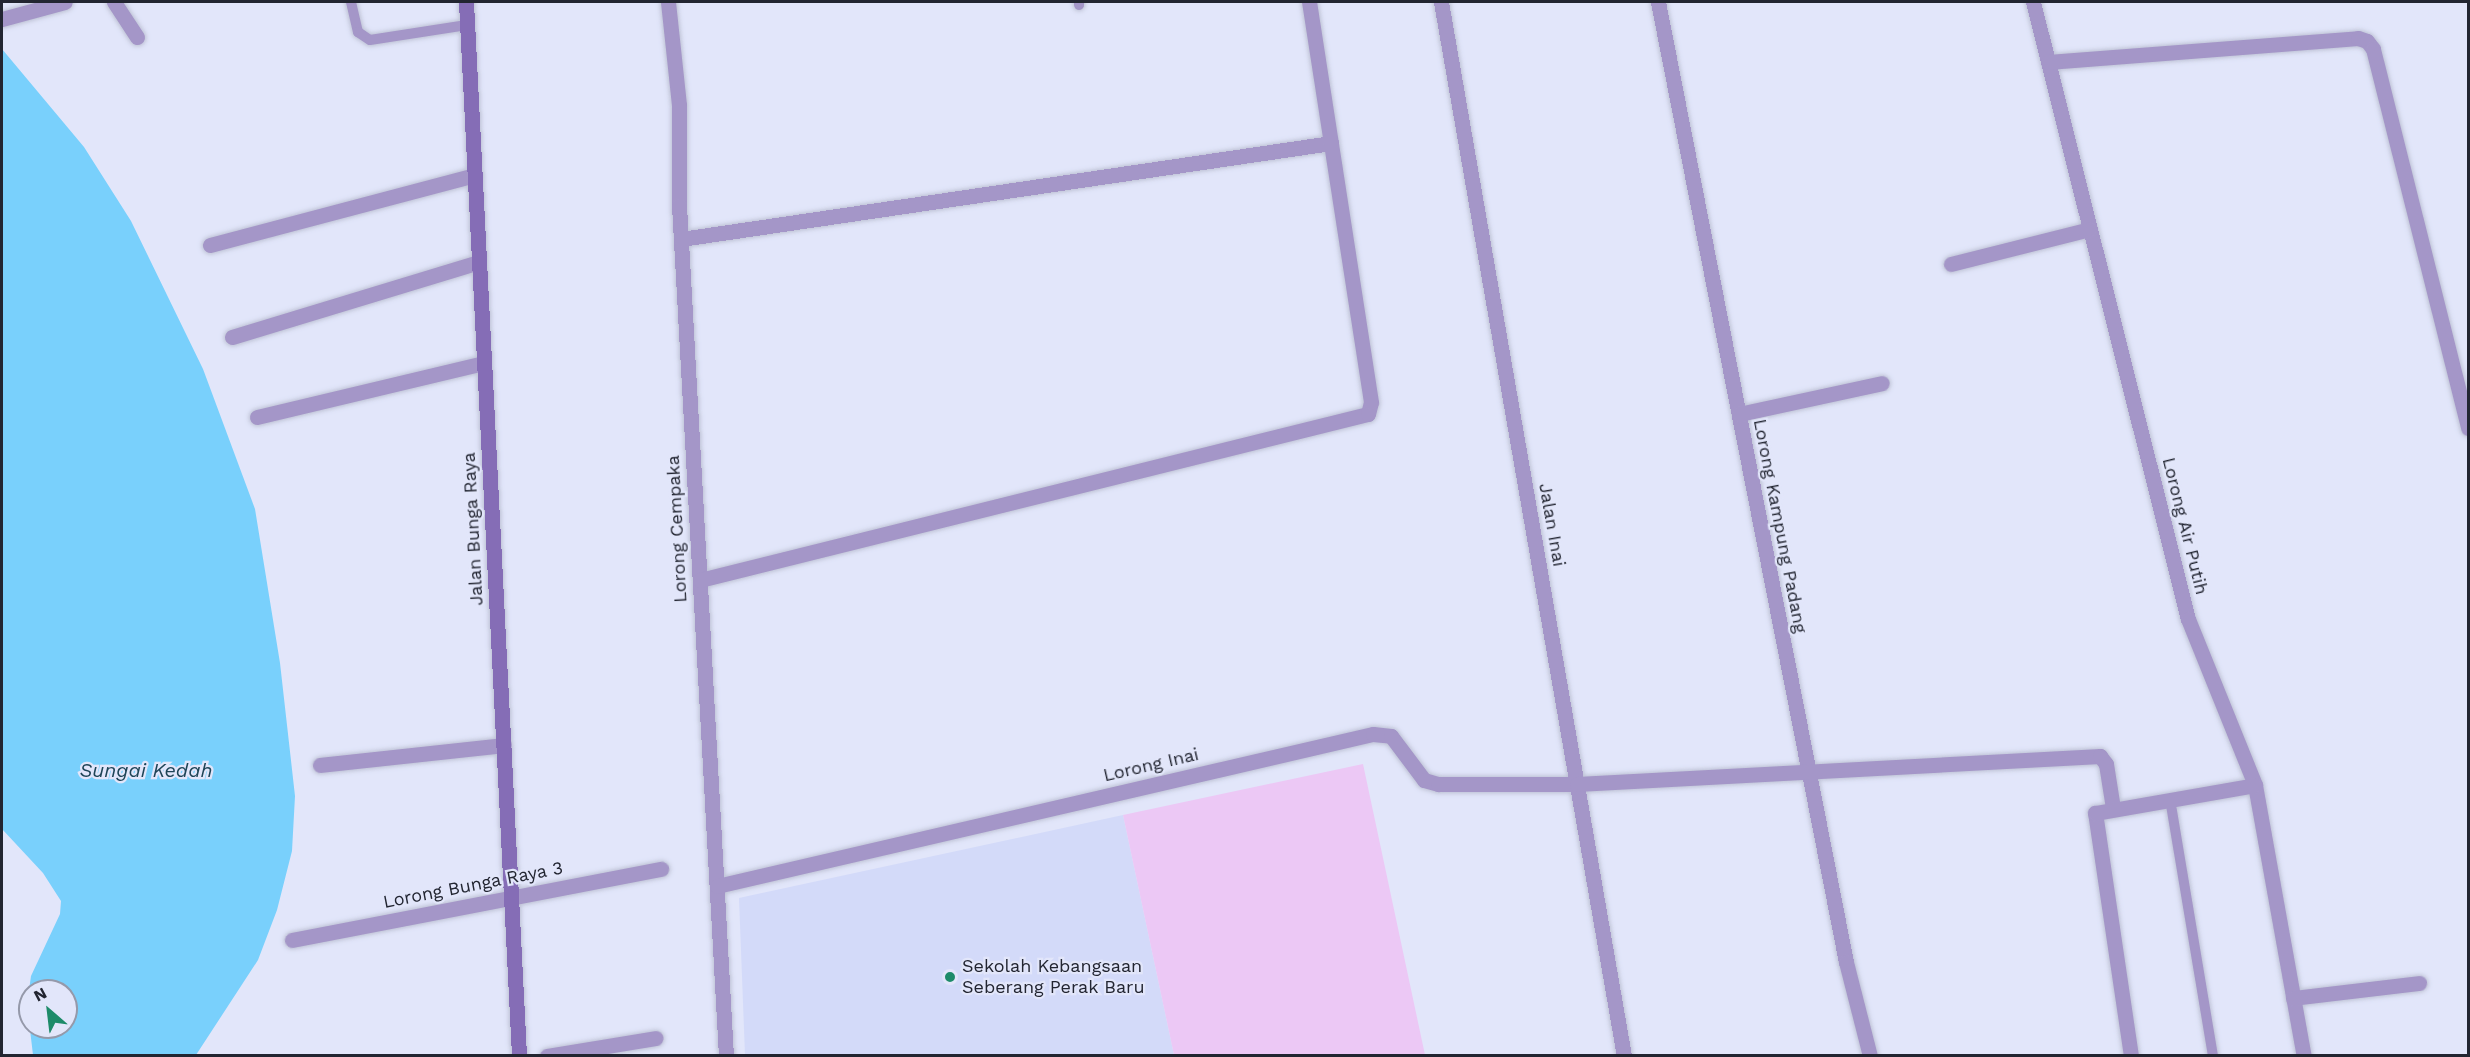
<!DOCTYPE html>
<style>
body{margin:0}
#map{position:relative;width:2470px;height:1057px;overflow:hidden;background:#e2e6fa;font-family:"Work Sans",sans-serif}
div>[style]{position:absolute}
.built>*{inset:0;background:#d3daf9}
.green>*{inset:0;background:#ecc8f5}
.water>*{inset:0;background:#79d0fc}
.roads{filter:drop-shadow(0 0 2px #bfc3d6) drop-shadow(0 0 2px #bfc3d6)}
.lane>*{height:10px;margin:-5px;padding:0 5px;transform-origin:5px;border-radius:5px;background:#a496c8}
.street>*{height:15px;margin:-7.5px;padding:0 7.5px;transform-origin:7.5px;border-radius:7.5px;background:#a496c8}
.secondary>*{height:15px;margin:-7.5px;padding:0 7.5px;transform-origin:7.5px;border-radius:7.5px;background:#856db6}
.dots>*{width:16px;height:16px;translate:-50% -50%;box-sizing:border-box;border:3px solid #e2e6fa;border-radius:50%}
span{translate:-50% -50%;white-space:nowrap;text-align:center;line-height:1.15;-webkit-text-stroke:4.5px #e2e6fa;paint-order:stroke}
.street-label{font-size:18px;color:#222531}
.poi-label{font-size:18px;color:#222531}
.left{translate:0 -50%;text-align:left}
.water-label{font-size:20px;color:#1e4457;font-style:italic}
.frame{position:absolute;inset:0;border:3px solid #222531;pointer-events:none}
.north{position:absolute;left:18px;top:979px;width:60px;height:60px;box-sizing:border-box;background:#e2e6fa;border:2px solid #9599aa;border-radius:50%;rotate:332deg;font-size:16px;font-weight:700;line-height:24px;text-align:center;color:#222531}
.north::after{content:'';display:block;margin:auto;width:21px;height:27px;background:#1d8b69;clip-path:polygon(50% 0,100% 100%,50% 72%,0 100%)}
</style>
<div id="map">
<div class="built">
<div style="clip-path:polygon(1123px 815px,1174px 1055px,745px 1055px,739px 898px)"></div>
</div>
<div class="green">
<div style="clip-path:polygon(1363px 764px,1425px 1055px,1174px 1055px,1123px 815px)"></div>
</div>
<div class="water">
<div style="clip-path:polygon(evenodd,2px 49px,84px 147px,131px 221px,203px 369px,255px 509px,280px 663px,295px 796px,292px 851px,277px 910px,258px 960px,196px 1055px,33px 1055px,27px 1004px,31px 976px,60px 914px,61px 901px,43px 873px,2px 829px,2px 49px,30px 991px,66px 991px,66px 1027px,30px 1027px,30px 991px)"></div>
</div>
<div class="roads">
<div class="lane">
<div style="left:351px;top:2px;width:31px;rotate:77deg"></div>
<div style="left:358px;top:32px;width:14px;rotate:34deg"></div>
<div style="left:370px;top:40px;width:98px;rotate:-8.8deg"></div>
<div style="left:1079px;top:2px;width:3px;rotate:90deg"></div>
<div style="left:2170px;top:799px;width:261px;rotate:80.5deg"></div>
</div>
<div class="street">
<div style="left:114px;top:2px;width:42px;rotate:56.7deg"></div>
<div style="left:668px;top:2px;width:104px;rotate:83.9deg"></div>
<div style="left:679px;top:105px;width:100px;rotate:90deg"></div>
<div style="left:679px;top:205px;width:852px;rotate:86.84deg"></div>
<div style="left:1441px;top:2px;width:1070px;rotate:80.15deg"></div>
<div style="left:1658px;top:2px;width:978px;rotate:78.92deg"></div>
<div style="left:1846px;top:962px;width:97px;rotate:75.7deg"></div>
<div style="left:2033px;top:2px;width:636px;rotate:75.9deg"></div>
<div style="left:2188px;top:619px;width:179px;rotate:68deg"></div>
<div style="left:2255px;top:785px;width:275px;rotate:79.8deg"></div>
<div style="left:2px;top:19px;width:65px;rotate:-15.1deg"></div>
<div style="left:2048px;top:62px;width:311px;rotate:-4.4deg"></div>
<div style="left:2358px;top:38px;width:9px;rotate:18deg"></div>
<div style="left:2367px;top:41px;width:10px;rotate:53deg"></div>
<div style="left:2373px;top:49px;width:391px;rotate:75.9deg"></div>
<div style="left:681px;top:239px;width:657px;rotate:-8.4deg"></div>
<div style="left:210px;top:245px;width:274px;rotate:-14.8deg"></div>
<div style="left:1951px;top:264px;width:143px;rotate:-14.1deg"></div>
<div style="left:232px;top:337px;width:258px;rotate:-16.9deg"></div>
<div style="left:1739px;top:414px;width:146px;rotate:-12.2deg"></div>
<div style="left:257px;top:417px;width:233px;rotate:-13.4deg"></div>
<div style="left:700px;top:580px;width:688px;rotate:-13.96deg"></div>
<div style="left:1368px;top:414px;width:12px;rotate:-76deg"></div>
<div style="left:1371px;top:402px;width:405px;rotate:-98.8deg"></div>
<div style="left:320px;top:765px;width:185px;rotate:-6.2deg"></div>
<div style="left:717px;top:886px;width:673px;rotate:-13.05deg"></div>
<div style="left:1373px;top:734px;width:18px;rotate:6deg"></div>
<div style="left:1391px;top:736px;width:55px;rotate:53.1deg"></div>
<div style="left:1424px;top:780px;width:15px;rotate:16deg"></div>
<div style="left:1438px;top:784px;width:139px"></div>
<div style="left:1577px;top:784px;width:524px;rotate:-3.06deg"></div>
<div style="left:2100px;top:756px;width:10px;rotate:53deg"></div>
<div style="left:2106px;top:764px;width:45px;rotate:81deg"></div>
<div style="left:292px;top:940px;width:376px;rotate:-10.9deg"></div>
<div style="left:2293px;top:998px;width:127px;rotate:-6.8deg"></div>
<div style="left:547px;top:1056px;width:110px;rotate:-9.4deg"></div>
<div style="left:2131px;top:1056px;width:246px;rotate:-98.4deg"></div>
<div style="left:2095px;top:813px;width:162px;rotate:-9.9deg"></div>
</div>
<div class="secondary">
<div style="left:466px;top:2px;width:1055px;rotate:87.12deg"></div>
</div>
</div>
<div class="dots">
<div style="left:950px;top:977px;background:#1d8b69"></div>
</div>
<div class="street-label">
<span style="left:1552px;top:525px;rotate:80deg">Jalan Inai</span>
<span style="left:1780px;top:526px;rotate:79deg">Lorong Kampung Padang</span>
<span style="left:2185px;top:526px;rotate:76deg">Lorong Air Putih</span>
<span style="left:473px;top:529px;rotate:-93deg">Jalan Bunga Raya</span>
<span style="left:677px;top:529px;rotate:-93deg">Lorong Cempaka</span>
<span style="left:1151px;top:765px;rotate:-13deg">Lorong Inai</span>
<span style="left:473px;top:885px;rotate:-11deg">Lorong Bunga Raya 3</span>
</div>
<div class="poi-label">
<span class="left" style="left:962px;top:977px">Sekolah Kebangsaan<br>Seberang Perak Baru</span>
</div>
<div class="water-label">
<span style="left:146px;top:770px">Sungai Kedah</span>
</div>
<div class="frame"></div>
<div class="north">N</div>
</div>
